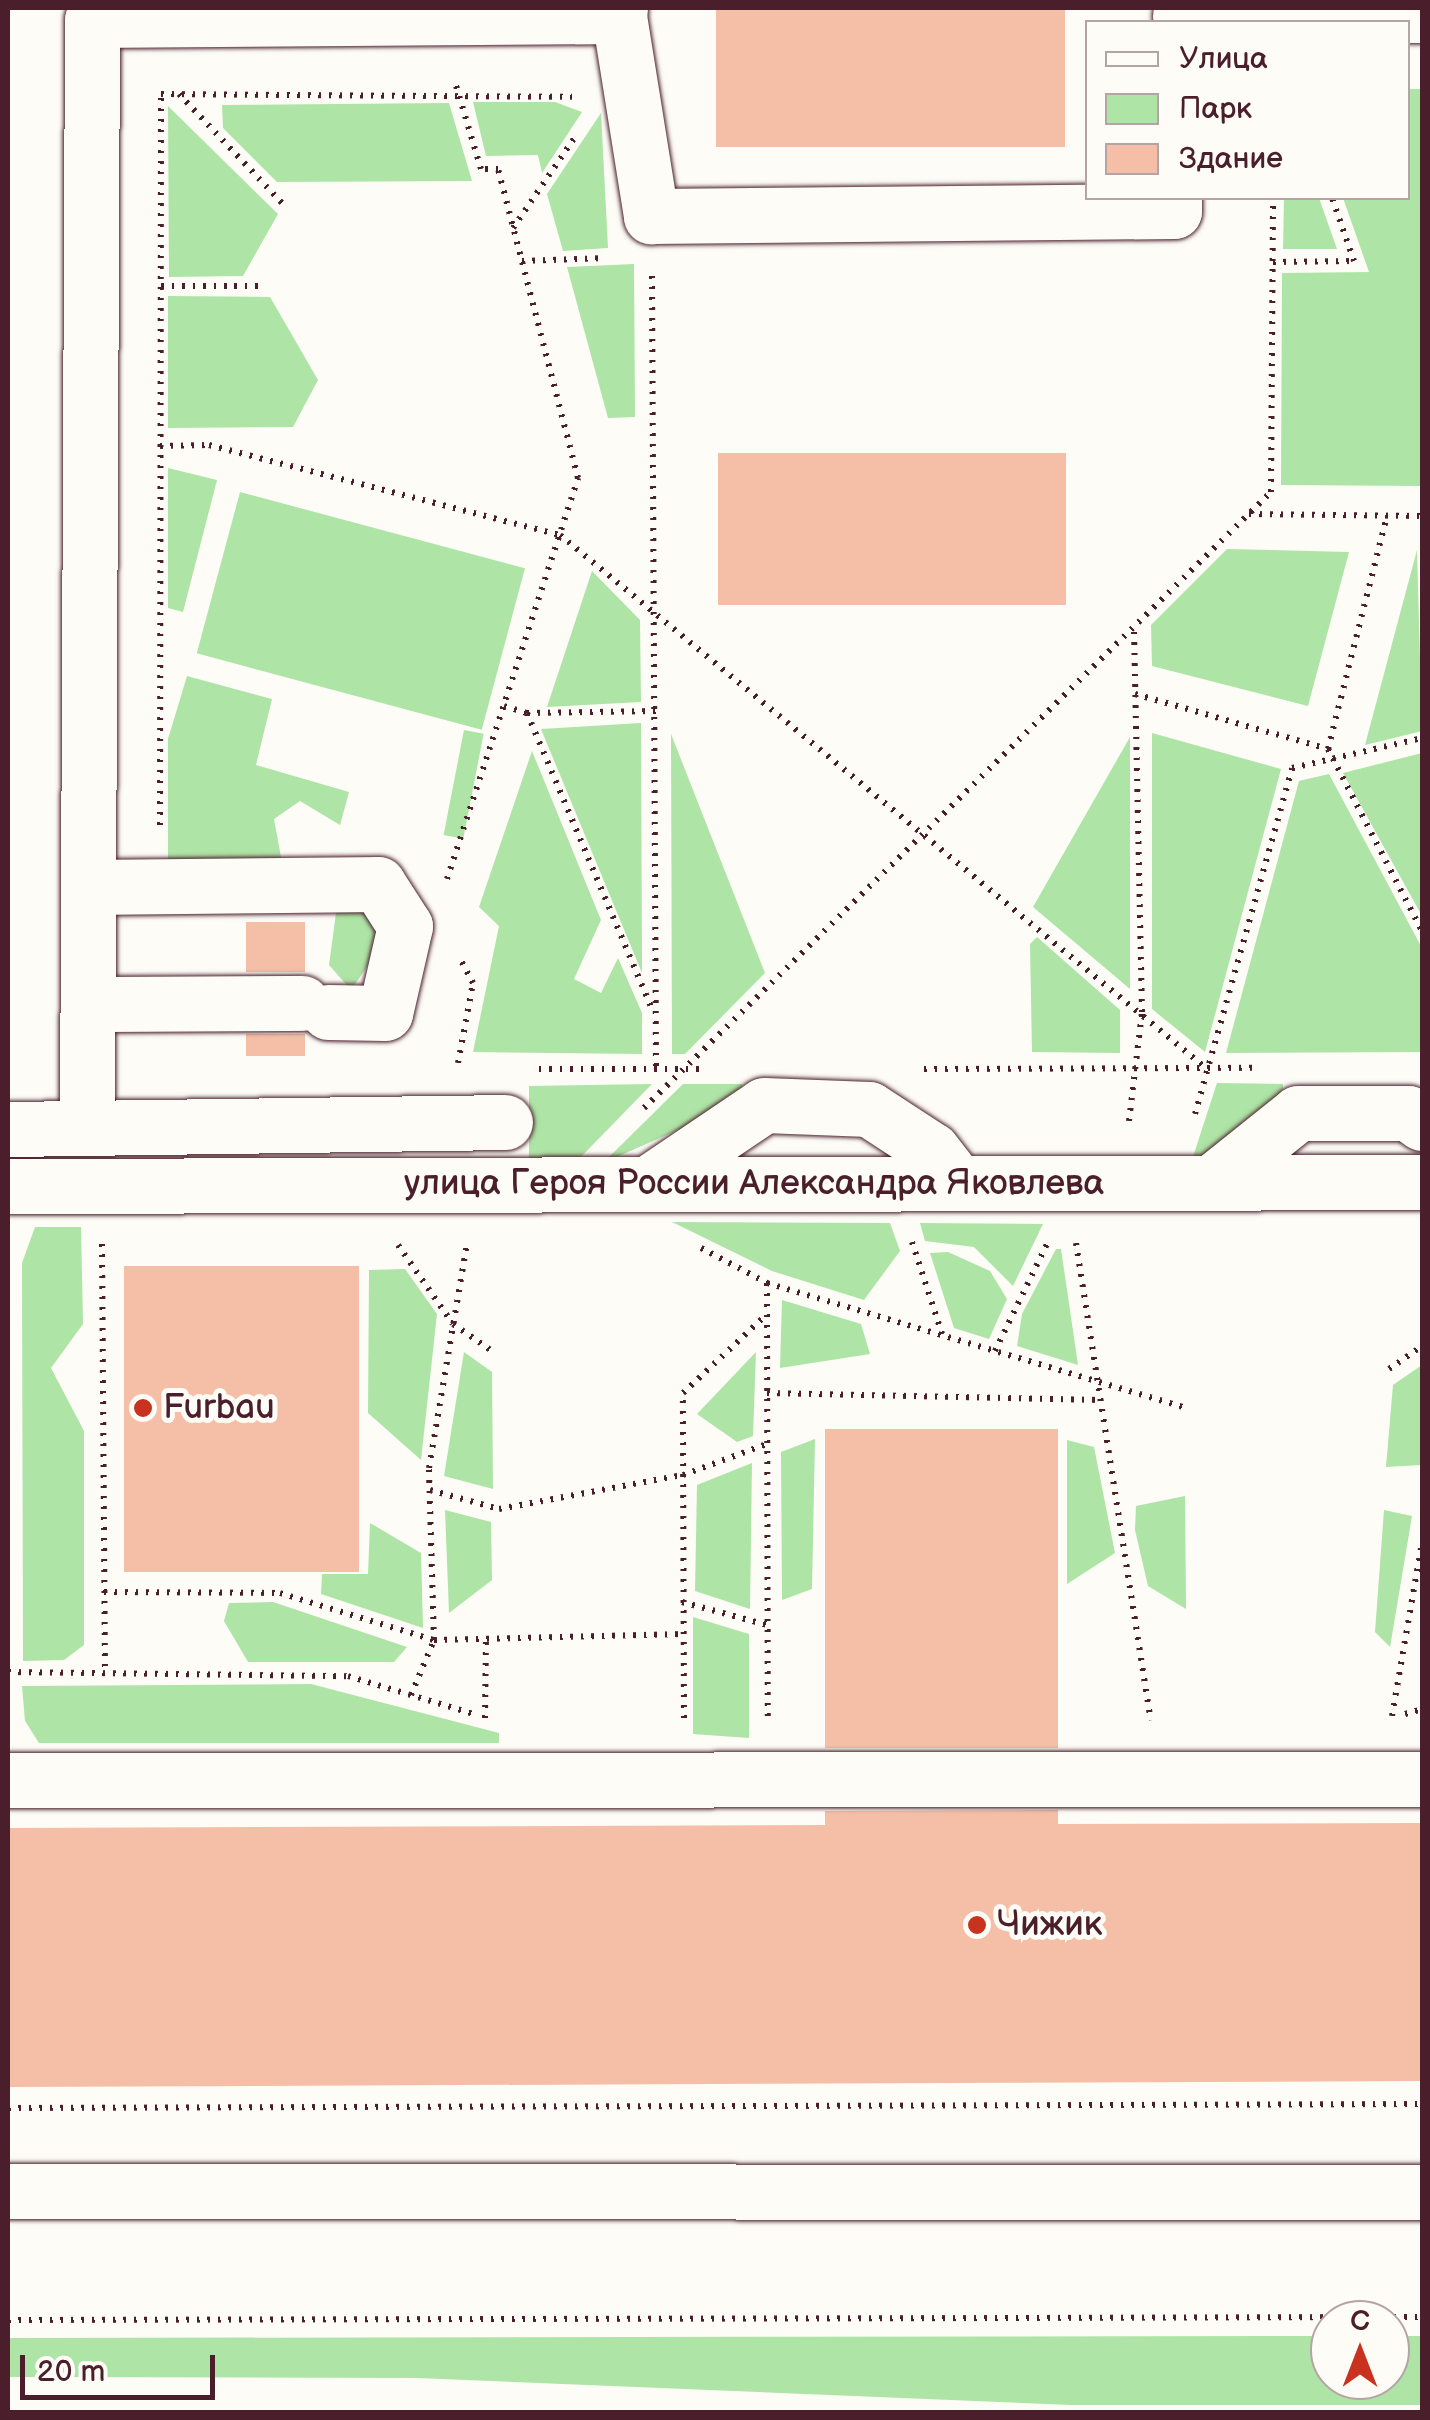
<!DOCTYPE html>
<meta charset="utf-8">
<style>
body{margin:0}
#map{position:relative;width:1430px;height:2420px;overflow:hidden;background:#fdfcf7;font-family:"Balsamiq Sans",sans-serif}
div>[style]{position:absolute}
.green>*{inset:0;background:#aee4a6;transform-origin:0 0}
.building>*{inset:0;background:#f4bfa6;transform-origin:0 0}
.path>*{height:6px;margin-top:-3px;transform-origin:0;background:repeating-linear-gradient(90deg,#4a1f2b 0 2.5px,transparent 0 10.5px)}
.roads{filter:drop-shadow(0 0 2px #4a1f2b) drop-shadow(0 0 2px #4a1f2b)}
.minor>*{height:55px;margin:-27.5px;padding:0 27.5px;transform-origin:27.5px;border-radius:27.5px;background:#fdfcf7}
.dots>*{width:28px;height:28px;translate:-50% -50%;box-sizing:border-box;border:5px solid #fdfcf7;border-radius:50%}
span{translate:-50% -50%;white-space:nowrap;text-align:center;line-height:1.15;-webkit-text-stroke:10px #fdfcf7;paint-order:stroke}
.street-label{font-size:35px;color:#4a1f2b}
.poi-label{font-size:35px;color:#4a1f2b}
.left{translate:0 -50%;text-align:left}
.frame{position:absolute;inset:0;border:10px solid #4a1f2b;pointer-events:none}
.legend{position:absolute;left:1085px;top:20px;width:325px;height:180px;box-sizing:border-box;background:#fdfcf7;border:2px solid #b5a4a5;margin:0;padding:12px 18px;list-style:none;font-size:30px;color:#4a1f2b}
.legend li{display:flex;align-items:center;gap:20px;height:50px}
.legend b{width:50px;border:2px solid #b5a4a5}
.north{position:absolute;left:1310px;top:2300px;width:100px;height:100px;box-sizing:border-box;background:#fdfcf7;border:2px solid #b5a4a5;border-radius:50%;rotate:0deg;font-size:28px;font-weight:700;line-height:40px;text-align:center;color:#4a1f2b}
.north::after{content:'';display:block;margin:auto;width:35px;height:45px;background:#c8321e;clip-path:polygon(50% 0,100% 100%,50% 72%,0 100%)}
.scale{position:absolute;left:20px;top:2355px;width:195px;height:45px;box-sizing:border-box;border:5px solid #4a1f2b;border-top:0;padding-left:12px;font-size:30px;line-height:35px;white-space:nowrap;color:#4a1f2b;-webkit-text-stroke:8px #fdfcf7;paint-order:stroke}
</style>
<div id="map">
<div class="green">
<div style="clip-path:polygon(1408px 89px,1422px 89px,1422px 486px,1281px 485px,1282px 273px,1369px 272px,1343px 198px,1408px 198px)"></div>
<div style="clip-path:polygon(473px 102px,555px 102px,582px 112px,542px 173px,538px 155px,486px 156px)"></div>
<div style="clip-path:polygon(449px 103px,472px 181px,277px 182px,223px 128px,222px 105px)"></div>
<div style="clip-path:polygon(168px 106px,278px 214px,243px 276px,169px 277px)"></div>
<div style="clip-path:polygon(601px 113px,608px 248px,563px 251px,547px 194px)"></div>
<div style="clip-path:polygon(1284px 198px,1319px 198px,1337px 249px,1283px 249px)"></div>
<div style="clip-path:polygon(634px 264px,635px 417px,608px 418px,567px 267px)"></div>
<div style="clip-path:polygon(168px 296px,270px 297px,318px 380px,293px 427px,168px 428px)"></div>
<div style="clip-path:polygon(168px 468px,217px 480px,183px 612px,168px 608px)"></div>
<div style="left:240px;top:492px;width:295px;height:167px;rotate:15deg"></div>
<div style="clip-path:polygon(1227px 549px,1349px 552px,1308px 706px,1152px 666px,1151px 625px)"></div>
<div style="clip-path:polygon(1417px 550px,1422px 731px,1365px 745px)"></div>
<div style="clip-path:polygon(592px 571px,640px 620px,641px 702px,547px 707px)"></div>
<div style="clip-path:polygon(187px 676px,272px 699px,256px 765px,349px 792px,340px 825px,300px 801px,274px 819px,283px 868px,168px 868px,168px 739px)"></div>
<div style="clip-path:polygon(641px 723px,642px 973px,541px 729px)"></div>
<div style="left:464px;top:730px;width:20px;height:107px;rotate:11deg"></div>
<div style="clip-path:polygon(1152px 733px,1281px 769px,1205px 1052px,1152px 1009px)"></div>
<div style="clip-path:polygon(671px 734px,765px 973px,685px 1054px,672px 1054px)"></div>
<div style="clip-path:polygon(1130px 737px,1130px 989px,1033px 907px)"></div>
<div style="clip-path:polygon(532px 751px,601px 920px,574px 979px,601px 993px,618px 958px,642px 1013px,642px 1054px,473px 1052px,499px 926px,479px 907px)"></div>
<div style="clip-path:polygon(1422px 753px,1422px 916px,1343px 773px)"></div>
<div style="clip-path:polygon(1329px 774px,1422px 948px,1422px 1052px,1226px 1053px,1299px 781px)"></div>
<div style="clip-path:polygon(338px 898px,363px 898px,388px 936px,351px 990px,329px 965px)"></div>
<div style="clip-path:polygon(1037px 937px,1120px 1010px,1120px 1053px,1032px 1052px,1030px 944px)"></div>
<div style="clip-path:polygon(1217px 1083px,1283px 1084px,1282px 1104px,1191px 1163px)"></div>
<div style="clip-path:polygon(652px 1084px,574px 1164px,529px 1165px,529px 1086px)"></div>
<div style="clip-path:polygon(683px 1084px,742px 1084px,744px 1101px,603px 1163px)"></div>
<div style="clip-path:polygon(672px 1222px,890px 1223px,900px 1251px,864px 1300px,772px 1271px)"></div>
<div style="clip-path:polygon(920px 1223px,1043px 1224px,1013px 1286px,974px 1247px,925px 1241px)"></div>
<div style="clip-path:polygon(35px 1227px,81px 1227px,83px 1324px,51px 1368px,84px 1431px,84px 1645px,64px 1660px,23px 1661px,22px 1263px)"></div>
<div style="clip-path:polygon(1056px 1249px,1061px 1249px,1078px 1365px,1017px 1346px,1022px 1314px)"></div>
<div style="clip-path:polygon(948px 1252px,990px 1271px,1007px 1299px,989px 1339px,954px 1328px,930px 1253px)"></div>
<div style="clip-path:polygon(405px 1269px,437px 1314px,421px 1460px,368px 1413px,369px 1270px)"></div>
<div style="clip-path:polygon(782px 1300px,861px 1324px,870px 1354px,780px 1368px)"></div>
<div style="clip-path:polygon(464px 1352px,492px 1372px,493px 1489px,444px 1476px)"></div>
<div style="clip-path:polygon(756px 1352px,753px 1436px,737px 1442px,697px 1414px)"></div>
<div style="clip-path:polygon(1422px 1365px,1421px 1465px,1386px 1467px,1393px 1385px)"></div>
<div style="clip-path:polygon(815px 1439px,812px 1589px,782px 1600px,781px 1452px)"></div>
<div style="clip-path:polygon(1067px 1440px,1094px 1447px,1115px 1553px,1067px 1584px)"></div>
<div style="clip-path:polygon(752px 1463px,750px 1609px,695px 1591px,697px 1485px)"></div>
<div style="clip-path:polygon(1185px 1496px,1186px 1609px,1148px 1586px,1135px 1530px,1136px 1506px)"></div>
<div style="clip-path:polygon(445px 1510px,491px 1522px,492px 1580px,449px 1613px)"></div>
<div style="clip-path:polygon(1384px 1510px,1412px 1516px,1390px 1647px,1375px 1632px)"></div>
<div style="clip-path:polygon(370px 1523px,421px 1553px,423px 1628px,321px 1594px,322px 1574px,368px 1574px)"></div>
<div style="clip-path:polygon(273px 1602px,407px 1647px,394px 1662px,248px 1662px,224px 1621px,229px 1603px)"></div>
<div style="clip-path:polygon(693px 1617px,749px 1634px,749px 1738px,693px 1734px)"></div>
<div style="clip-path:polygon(311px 1684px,499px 1733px,499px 1743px,39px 1743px,25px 1721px,22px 1686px)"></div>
<div style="clip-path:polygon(1330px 2336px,1330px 2380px,1390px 2380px,1390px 2336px,1422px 2336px,1422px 2405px,1071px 2405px,417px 2378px,8px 2377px,8px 2338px)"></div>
</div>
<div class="building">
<div style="left:716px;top:8px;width:349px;height:139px"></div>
<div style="left:718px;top:453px;width:348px;height:152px"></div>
<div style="left:246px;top:922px;width:59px;height:50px"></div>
<div style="left:246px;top:1034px;width:59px;height:22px"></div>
<div style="left:124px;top:1266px;width:235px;height:306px"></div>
<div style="left:825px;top:1429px;width:233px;height:319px"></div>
<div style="clip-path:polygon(1058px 1810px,1058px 1824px,1422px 1823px,1422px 2081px,8px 2087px,8px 1828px,825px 1825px,825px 1811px)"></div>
</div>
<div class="path">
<div style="left:179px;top:94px;width:151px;rotate:46.6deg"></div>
<div style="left:513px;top:228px;width:110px;rotate:-55.7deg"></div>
<div style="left:522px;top:261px;width:84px;rotate:-2deg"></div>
<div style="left:1273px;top:262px;width:81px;rotate:-0.7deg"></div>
<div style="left:1354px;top:261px;width:67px;rotate:-109.2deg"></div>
<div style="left:652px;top:276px;width:793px;rotate:89.71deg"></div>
<div style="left:161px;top:286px;width:102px"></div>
<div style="left:160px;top:446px;width:49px;rotate:-1.2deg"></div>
<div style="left:209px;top:445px;width:362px;rotate:14.4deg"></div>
<div style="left:560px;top:535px;width:837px;rotate:39.53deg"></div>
<div style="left:1249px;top:514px;width:173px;rotate:0.7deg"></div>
<div style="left:1135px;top:694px;width:201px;rotate:15.9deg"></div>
<div style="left:1328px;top:749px;width:240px;rotate:-75.8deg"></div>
<div style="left:504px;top:706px;width:24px;rotate:17deg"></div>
<div style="left:527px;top:713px;width:130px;rotate:-0.9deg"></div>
<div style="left:527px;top:713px;width:324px;rotate:67.1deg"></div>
<div style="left:1328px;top:749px;width:205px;rotate:62.7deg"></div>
<div style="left:160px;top:825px;width:731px;rotate:-89.92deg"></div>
<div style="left:161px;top:94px;width:411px;rotate:0.4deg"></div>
<div style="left:447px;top:879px;width:422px;rotate:-71.9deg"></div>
<div style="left:578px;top:478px;width:319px;rotate:-104.5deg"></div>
<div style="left:498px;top:169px;width:17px;rotate:180deg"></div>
<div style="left:481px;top:169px;width:94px;rotate:-106.7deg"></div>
<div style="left:458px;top:1063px;width:81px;rotate:-79.4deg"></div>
<div style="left:473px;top:983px;width:26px;rotate:-118deg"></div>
<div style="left:539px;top:1069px;width:167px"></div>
<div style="left:924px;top:1069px;width:332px;rotate:-0.2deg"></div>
<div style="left:644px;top:1108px;width:879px;rotate:-44.49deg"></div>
<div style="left:1271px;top:492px;width:294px;rotate:-89.6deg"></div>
<div style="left:1195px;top:1114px;width:359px;rotate:-74.3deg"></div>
<div style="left:1292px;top:768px;width:133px;rotate:-13deg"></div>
<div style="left:1129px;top:1121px;width:110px;rotate:-83.2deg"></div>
<div style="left:1142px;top:1012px;width:387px;rotate:-91.2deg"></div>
<div style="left:912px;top:1242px;width:97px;rotate:71.9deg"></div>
<div style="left:1076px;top:1243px;width:483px;rotate:81.1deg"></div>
<div style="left:102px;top:1244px;width:429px;rotate:89.6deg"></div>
<div style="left:398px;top:1245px;width:96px;rotate:55.2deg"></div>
<div style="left:453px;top:1324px;width:47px;rotate:34.7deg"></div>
<div style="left:701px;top:1248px;width:75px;rotate:27.9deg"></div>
<div style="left:767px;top:1283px;width:438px;rotate:16.6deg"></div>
<div style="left:767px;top:1283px;width:434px;rotate:89.9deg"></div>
<div style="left:995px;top:1351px;width:119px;rotate:-64.1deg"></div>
<div style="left:1389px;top:1369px;width:40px;rotate:-34.9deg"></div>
<div style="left:767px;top:1393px;width:334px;rotate:1.2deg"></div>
<div style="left:430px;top:1490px;width:72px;rotate:15.4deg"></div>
<div style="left:499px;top:1509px;width:187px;rotate:-10.5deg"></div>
<div style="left:683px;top:1475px;width:90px;rotate:-20.3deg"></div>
<div style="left:104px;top:1592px;width:176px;rotate:0.3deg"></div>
<div style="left:280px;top:1593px;width:161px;rotate:17deg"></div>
<div style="left:434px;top:1640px;width:249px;rotate:-1.4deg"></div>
<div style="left:682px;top:1602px;width:88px;rotate:15.1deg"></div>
<div style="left:8px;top:1672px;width:340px;rotate:0.7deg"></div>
<div style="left:348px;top:1676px;width:135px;rotate:16.8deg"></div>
<div style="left:411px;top:1695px;width:60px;rotate:-67.3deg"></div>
<div style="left:434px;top:1640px;width:172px;rotate:-91.7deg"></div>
<div style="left:429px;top:1468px;width:227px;rotate:-80.4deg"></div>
<div style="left:1405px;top:1714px;width:18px;rotate:-16deg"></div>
<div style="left:1392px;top:1716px;width:176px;rotate:-80.2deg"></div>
<div style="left:485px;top:1718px;width:79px;rotate:-89.3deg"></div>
<div style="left:684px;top:1718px;width:325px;rotate:-90.2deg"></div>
<div style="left:683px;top:1393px;width:115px;rotate:-43.2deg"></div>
<div style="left:8px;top:2108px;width:1414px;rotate:-0.16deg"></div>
<div style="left:8px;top:2320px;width:1414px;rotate:-0.12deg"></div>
</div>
<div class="roads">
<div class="minor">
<div style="left:619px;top:16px;width:203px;rotate:80.9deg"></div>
<div style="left:651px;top:216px;width:523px;rotate:-0.55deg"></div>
<div style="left:1174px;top:211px;width:13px;rotate:-90deg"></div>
<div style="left:1180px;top:16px;width:242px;rotate:-0.2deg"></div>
<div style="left:89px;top:887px;width:289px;rotate:-0.6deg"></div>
<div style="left:378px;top:884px;width:50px;rotate:57.3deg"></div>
<div style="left:405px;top:926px;width:89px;rotate:102.9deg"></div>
<div style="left:385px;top:1013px;width:57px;rotate:-179deg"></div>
<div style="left:88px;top:1004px;width:214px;rotate:-0.3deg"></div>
<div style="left:87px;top:1125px;width:1105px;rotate:-89.74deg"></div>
<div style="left:92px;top:20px;width:527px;rotate:-0.43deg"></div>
<div style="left:619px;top:16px;width:8px;rotate:-83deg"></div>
<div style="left:8px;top:1129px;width:497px;rotate:-0.8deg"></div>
<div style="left:1212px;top:1182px;width:110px;rotate:-38.7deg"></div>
<div style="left:1298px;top:1113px;width:110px"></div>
<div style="left:1408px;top:1113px;width:17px;rotate:36deg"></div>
<div style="left:647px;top:1184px;width:141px;rotate:-34deg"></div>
<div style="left:764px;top:1105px;width:105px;rotate:2.2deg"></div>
<div style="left:869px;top:1109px;width:75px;rotate:33.1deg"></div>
<div style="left:932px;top:1150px;width:39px;rotate:52deg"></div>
<div style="left:8px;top:1186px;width:1414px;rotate:-0.16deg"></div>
<div style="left:8px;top:1780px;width:1414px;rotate:-0.04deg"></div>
<div style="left:8px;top:2191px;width:1414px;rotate:0.04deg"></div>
</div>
</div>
<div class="dots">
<div style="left:143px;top:1408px;background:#c8321e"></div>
<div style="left:977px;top:1925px;background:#c8321e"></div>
</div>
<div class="street-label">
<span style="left:754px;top:1184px">улица Героя России Александра Яковлева</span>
</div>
<div class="poi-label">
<span class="left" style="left:163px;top:1408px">Furbau</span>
<span class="left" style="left:997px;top:1925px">Чижик</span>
</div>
<div class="frame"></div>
<ul class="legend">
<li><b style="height:12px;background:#fdfcf7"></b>Улица</li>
<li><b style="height:28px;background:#aee4a6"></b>Парк</li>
<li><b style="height:28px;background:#f4bfa6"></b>Здание</li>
</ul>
<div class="north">С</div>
<div class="scale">20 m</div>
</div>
